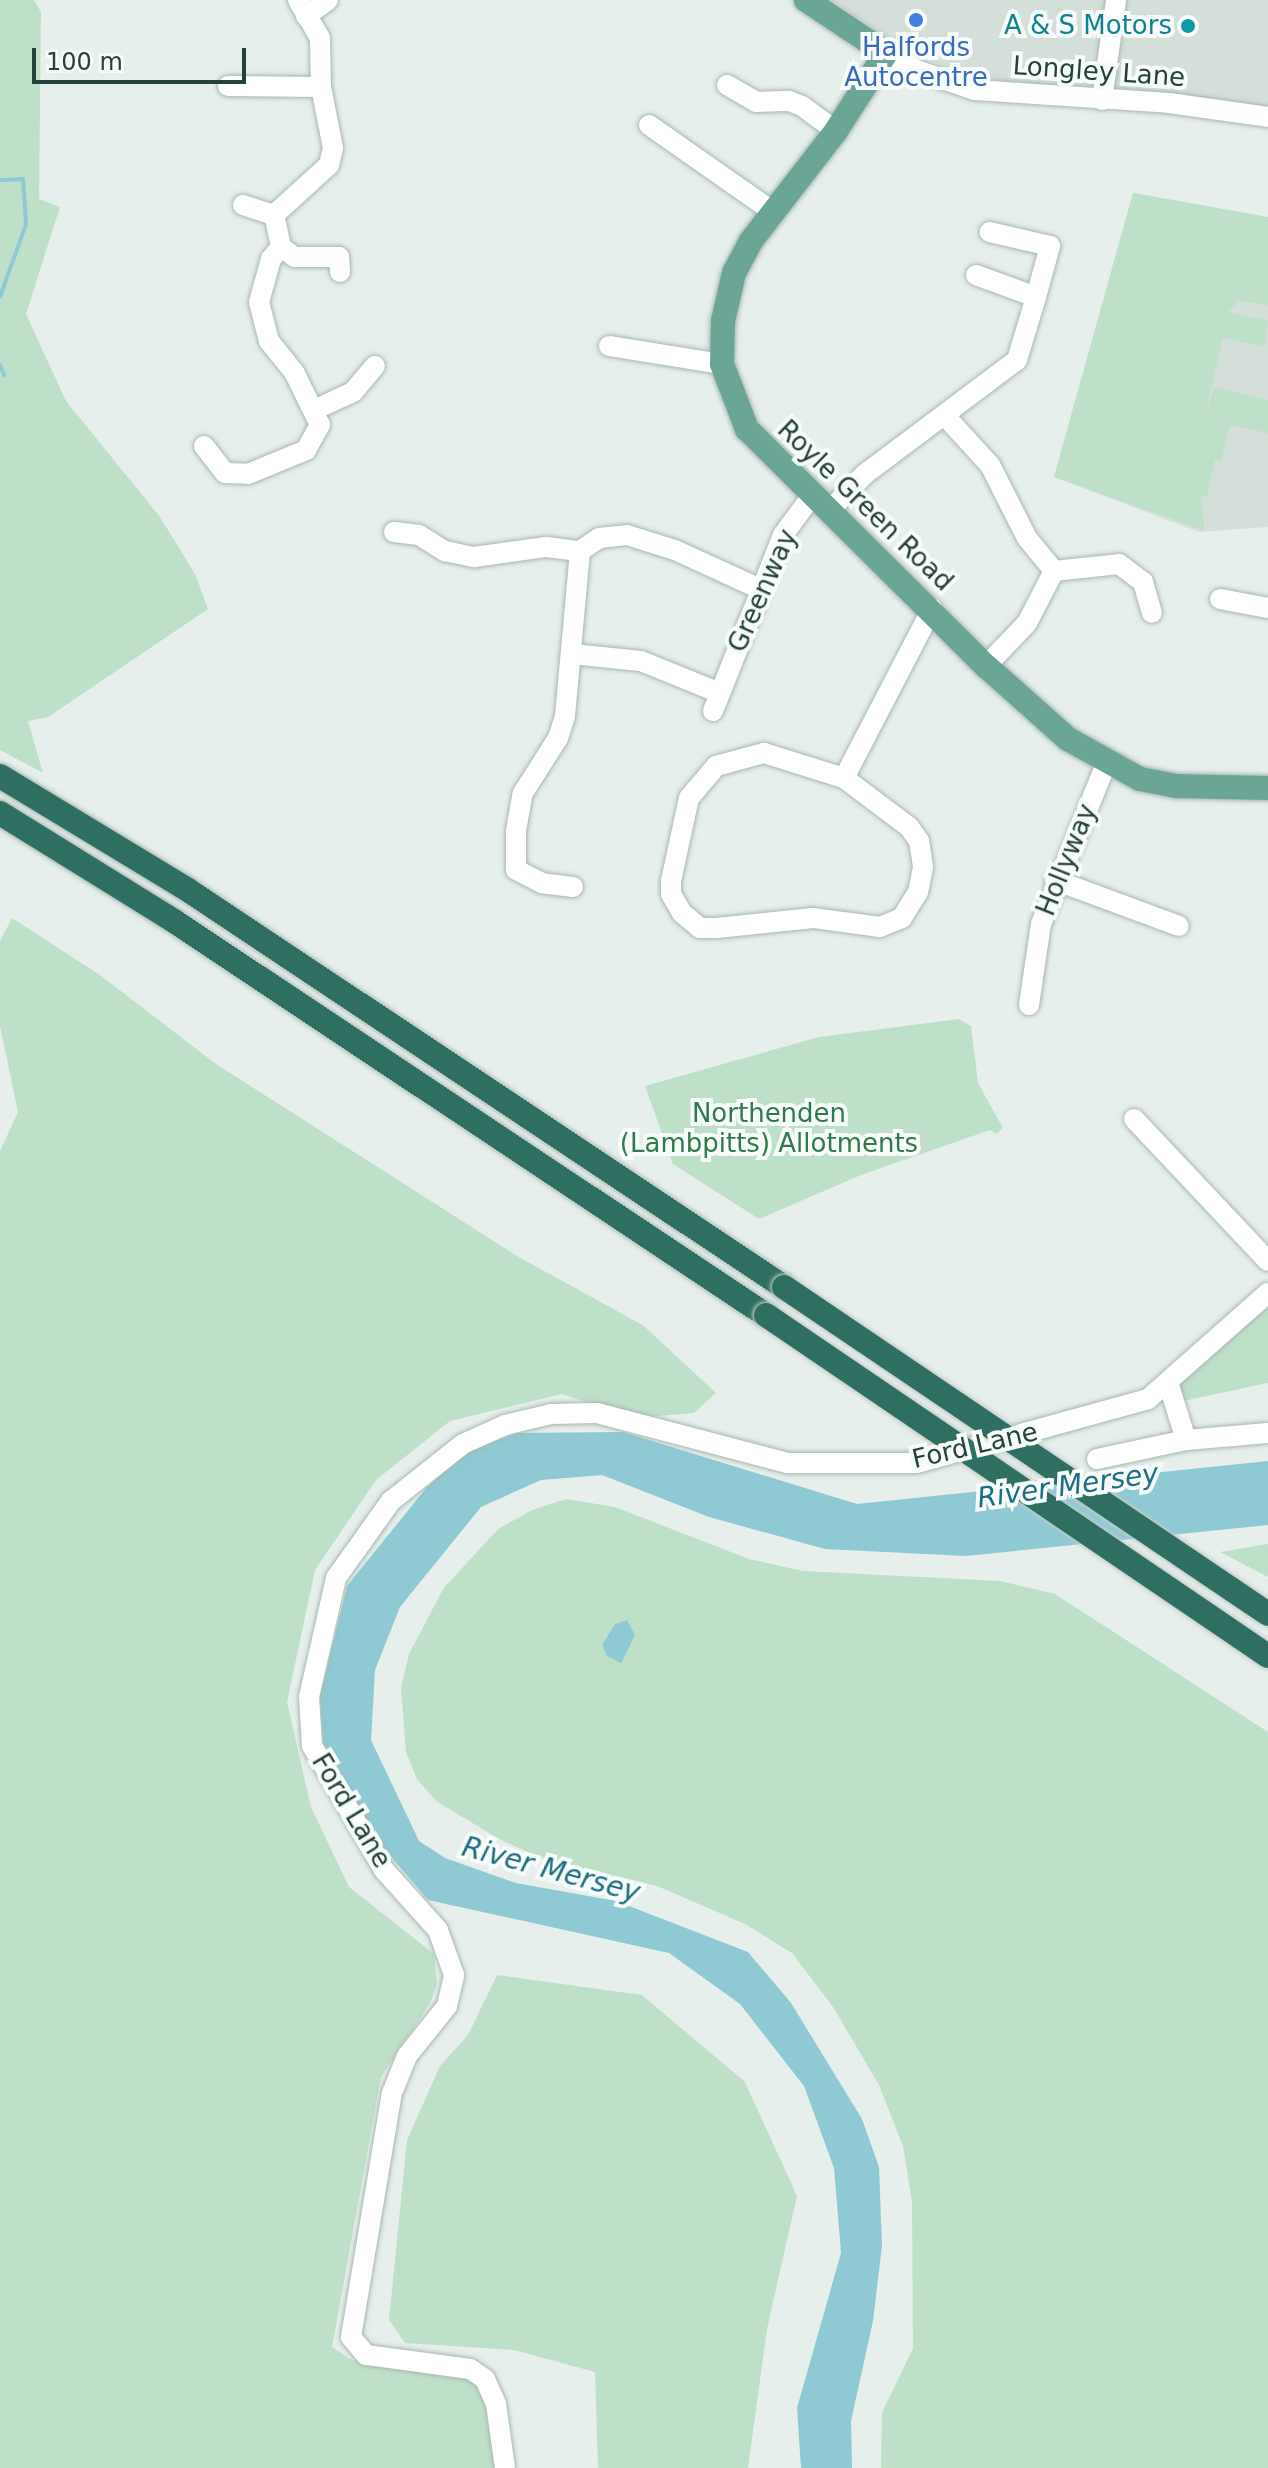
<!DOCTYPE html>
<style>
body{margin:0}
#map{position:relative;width:1268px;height:2468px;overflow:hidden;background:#e6efeb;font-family:"DejaVu Sans",sans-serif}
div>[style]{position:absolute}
.built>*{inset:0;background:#d4dfda}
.green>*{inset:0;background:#bfe0c8}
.water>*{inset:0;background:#8ec9d4}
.stream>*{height:4px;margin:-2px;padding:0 2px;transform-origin:2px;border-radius:2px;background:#8ec9d4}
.roads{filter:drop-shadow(0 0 2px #a8b8b2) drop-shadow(0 0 2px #a8b8b2)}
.minor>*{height:20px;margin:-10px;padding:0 10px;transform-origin:10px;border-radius:10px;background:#fff}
.major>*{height:24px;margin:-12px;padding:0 12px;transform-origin:12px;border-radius:12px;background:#6aa596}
.highway>*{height:24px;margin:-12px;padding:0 12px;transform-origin:12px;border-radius:12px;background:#2f6f62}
.bridges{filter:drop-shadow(0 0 2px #c2cac8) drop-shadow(0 0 2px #c2cac8)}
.highway-bridge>*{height:24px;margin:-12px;padding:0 12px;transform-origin:12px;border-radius:12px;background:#2f6f62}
.dots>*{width:22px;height:22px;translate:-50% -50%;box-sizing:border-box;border:4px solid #f7fbf9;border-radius:50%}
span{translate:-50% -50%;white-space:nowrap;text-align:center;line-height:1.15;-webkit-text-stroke:8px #f7fbf9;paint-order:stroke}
.culture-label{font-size:26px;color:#0d838f}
.right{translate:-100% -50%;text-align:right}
.shop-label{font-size:26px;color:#366cbe}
.street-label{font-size:26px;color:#24423a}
.park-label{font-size:26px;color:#2d7a4b}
.water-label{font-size:28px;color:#1c6f80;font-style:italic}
.scale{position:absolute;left:32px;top:48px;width:214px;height:36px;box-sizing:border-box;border:4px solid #24423a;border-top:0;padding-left:10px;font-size:24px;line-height:28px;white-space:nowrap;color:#24423a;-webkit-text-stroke:6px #f7fbf9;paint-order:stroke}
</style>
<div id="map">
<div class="built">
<div style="clip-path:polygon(832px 0,1268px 0,1268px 113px,984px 84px,907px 50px)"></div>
<div style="clip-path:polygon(1133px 193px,1268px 217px,1268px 527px,1199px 532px,1054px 477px)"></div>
</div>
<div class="green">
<div style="clip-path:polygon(0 0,34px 0,41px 12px,39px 199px,60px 207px,26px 314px,66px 401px,160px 517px,195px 574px,208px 609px,48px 717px,28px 721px,43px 773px,0 750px)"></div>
<div style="clip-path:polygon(1133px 193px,1268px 217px,1268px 305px,1238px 300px,1229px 312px,1268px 321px,1265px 347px,1223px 338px,1204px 419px,1214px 387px,1268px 400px,1268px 433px,1230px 425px,1221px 461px,1215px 460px,1207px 496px,1201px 497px,1205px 531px,1054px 477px)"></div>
<div style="clip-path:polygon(12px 918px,100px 975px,216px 1064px,517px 1256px,644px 1326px,716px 1393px,694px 1413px,634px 1418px,562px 1394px,450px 1421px,376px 1480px,315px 1570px,287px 1702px,311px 1807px,349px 1887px,434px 1954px,437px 1984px,430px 2003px,381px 2077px,332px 2347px,350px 2359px,370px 2363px,452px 2370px,486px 2389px,499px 2468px,0 2468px,0 1151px,18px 1112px,0 1026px,0 941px)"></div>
<div style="clip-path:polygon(959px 1019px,971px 1026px,978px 1083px,1003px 1128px,996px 1134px,990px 1130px,861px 1175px,759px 1219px,673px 1164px,645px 1086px,819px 1037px)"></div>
<div style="clip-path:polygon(1268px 1308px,1268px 1383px,1183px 1401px,1178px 1382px)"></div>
<div style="clip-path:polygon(566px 1499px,615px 1507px,749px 1559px,803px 1571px,1000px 1581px,1055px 1594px,1268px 1732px,1268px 2468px,881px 2468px,882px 2412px,913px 2349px,912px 2202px,903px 2146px,879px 2085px,833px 2007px,792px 1953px,745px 1924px,657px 1886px,541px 1858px,499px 1839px,436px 1801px,417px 1779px,406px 1752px,401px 1688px,409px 1654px,443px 1589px,498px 1529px,532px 1510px)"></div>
<div style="clip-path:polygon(1268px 1544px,1268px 1577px,1220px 1552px)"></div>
<div style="clip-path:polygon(497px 1975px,642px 1995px,745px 2082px,797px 2196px,767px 2329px,748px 2468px,598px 2468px,595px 2372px,514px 2350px,405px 2343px,389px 2320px,407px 2140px,440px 2066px,468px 2035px)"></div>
</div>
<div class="water">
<div style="clip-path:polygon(623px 1432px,857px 1504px,1268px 1461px,1268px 1525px,966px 1556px,825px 1549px,709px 1517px,602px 1475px,541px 1480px,481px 1507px,400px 1607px,375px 1670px,371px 1740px,419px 1841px,445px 1858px,516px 1883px,616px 1901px,748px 1952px,791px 2003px,862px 2119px,879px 2167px,882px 2245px,873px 2321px,851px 2421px,852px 2468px,801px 2468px,797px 2408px,841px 2253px,834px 2168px,804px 2086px,740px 2004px,669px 1953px,428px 1900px,347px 1805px,323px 1741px,320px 1696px,347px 1586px,427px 1487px,468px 1451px,517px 1433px)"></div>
<div style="clip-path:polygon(627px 1620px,635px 1635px,621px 1663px,607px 1656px,602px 1645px,615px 1624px)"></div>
</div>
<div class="stream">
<div style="left:0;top:180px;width:23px;rotate:-2deg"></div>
<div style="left:23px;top:179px;width:45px;rotate:86.2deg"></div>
<div style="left:26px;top:224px;width:77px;rotate:109.6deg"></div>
<div style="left:0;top:365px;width:11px;rotate:68deg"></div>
</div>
<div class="roads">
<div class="minor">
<div style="left:306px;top:16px;width:27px;rotate:-36deg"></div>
<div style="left:886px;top:53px;width:38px;rotate:29deg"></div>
<div style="left:919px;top:71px;width:59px;rotate:18.7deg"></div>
<div style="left:975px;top:90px;width:194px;rotate:3.8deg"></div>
<div style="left:1169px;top:103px;width:100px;rotate:8deg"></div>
<div style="left:727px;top:85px;width:34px;rotate:30deg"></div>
<div style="left:756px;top:102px;width:33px;rotate:-2deg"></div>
<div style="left:789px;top:101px;width:14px;rotate:21deg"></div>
<div style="left:802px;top:106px;width:42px;rotate:36.3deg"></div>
<div style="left:228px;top:86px;width:93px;rotate:0.6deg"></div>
<div style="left:1102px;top:100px;width:101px;rotate:-82deg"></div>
<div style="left:649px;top:125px;width:150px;rotate:35deg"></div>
<div style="left:243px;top:205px;width:33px;rotate:18deg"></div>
<div style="left:281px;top:247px;width:17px;rotate:36deg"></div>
<div style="left:295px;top:257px;width:44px"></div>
<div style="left:339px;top:257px;width:15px;rotate:86deg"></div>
<div style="left:976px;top:275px;width:64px;rotate:20.1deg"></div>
<div style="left:1036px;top:297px;width:53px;rotate:-74.6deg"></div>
<div style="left:1050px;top:246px;width:62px;rotate:-166.9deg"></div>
<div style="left:609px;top:346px;width:114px;rotate:9.1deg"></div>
<div style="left:316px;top:409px;width:41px;rotate:-24.7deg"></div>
<div style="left:353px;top:392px;width:34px;rotate:-50deg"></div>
<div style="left:946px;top:417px;width:65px;rotate:47.5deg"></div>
<div style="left:990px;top:465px;width:82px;rotate:63.1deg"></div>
<div style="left:1027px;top:538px;width:43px;rotate:50.7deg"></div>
<div style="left:204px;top:446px;width:34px;rotate:52deg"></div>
<div style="left:225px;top:473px;width:23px;rotate:2deg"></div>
<div style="left:248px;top:474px;width:63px;rotate:-22.5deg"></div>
<div style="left:306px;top:450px;width:29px;rotate:-61deg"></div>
<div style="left:320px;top:425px;width:59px;rotate:-116.1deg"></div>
<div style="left:294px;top:372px;width:40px;rotate:-129deg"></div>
<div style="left:269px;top:341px;width:40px;rotate:-104.4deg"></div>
<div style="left:259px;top:302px;width:45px;rotate:-74.4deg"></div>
<div style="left:271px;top:259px;width:16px;rotate:-50deg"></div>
<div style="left:281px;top:247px;width:33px;rotate:-102deg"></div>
<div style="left:274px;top:215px;width:74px;rotate:-42.3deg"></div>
<div style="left:329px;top:165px;width:17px;rotate:-77deg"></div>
<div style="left:333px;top:148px;width:62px;rotate:-101.1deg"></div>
<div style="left:321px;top:87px;width:49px;rotate:-91.2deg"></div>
<div style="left:320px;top:38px;width:44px;rotate:-120.1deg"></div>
<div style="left:832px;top:508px;width:47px;rotate:-45.9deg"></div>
<div style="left:865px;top:474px;width:190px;rotate:-36.9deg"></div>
<div style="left:1017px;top:360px;width:66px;rotate:-73.2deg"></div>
<div style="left:394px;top:532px;width:25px;rotate:7deg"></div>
<div style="left:419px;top:535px;width:31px;rotate:32deg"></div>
<div style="left:445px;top:551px;width:30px;rotate:12deg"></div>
<div style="left:474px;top:557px;width:73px;rotate:-7.9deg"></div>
<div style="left:546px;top:547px;width:34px;rotate:7deg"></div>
<div style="left:1220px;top:599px;width:49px;rotate:10.6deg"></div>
<div style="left:572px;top:654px;width:69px;rotate:5.8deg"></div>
<div style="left:641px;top:661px;width:85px;rotate:22.1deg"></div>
<div style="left:986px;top:666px;width:59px;rotate:-46.4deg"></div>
<div style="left:1027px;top:623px;width:59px;rotate:-62.6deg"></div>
<div style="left:1054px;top:571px;width:65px;rotate:-6.1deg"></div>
<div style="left:1119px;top:564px;width:30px;rotate:37deg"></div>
<div style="left:1143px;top:582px;width:32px;rotate:74deg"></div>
<div style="left:713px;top:711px;width:189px;rotate:-68.3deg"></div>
<div style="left:783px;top:535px;width:52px;rotate:-53.6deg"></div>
<div style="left:764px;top:753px;width:84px;rotate:17.4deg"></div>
<div style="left:844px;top:778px;width:81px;rotate:37deg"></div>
<div style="left:909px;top:827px;width:17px;rotate:54deg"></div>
<div style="left:919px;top:841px;width:26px;rotate:81deg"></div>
<div style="left:923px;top:867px;width:25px;rotate:101deg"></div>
<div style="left:918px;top:892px;width:31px;rotate:122deg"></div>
<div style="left:902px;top:918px;width:24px;rotate:158deg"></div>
<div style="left:880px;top:927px;width:68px;rotate:-172.3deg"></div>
<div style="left:813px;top:918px;width:97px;rotate:174.1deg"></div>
<div style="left:717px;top:928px;width:17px;rotate:180deg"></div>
<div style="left:700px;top:928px;width:23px;rotate:-140deg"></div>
<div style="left:682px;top:913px;width:22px;rotate:-120deg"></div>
<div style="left:671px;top:894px;width:13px;rotate:-90deg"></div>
<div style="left:671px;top:881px;width:85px;rotate:-77.8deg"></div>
<div style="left:689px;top:798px;width:42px;rotate:-49.8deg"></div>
<div style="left:716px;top:766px;width:50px;rotate:-15.2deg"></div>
<div style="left:844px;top:778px;width:191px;rotate:-62.5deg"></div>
<div style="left:1055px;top:880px;width:132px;rotate:20.4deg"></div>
<div style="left:573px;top:887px;width:31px;rotate:-173deg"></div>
<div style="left:542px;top:883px;width:29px;rotate:-153deg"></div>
<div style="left:516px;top:870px;width:39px;rotate:-90deg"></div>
<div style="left:516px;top:831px;width:39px;rotate:-80deg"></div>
<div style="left:523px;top:793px;width:65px;rotate:-57.5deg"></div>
<div style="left:558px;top:738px;width:23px;rotate:-72deg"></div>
<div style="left:565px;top:716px;width:166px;rotate:-84.8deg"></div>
<div style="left:580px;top:551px;width:23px;rotate:-34deg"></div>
<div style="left:599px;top:538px;width:28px;rotate:-6deg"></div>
<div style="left:627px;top:535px;width:50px;rotate:17.4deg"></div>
<div style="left:675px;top:550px;width:94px;rotate:24.6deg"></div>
<div style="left:1029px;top:1005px;width:82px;rotate:-81.6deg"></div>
<div style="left:1041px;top:924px;width:173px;rotate:-67.9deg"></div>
<div style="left:1134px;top:1119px;width:195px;rotate:46.7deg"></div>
<div style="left:1168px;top:1382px;width:61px;rotate:72.8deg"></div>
<div style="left:1097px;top:1459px;width:91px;rotate:-12.1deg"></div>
<div style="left:1186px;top:1440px;width:82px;rotate:-4.9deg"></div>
<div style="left:505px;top:2468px;width:65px;rotate:-98deg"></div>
<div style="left:496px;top:2404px;width:27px;rotate:-114deg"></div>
<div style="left:485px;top:2379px;width:18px;rotate:-146deg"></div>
<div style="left:470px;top:2369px;width:105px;rotate:-172.3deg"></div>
<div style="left:366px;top:2355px;width:23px;rotate:-130deg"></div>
<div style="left:351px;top:2337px;width:247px;rotate:-80.5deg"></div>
<div style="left:392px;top:2093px;width:40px;rotate:-68deg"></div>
<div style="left:407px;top:2056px;width:64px;rotate:-51.3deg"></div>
<div style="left:447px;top:2006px;width:32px;rotate:-77deg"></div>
<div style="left:454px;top:1975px;width:48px;rotate:-109.6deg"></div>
<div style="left:438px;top:1930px;width:81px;rotate:-132deg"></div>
<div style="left:384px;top:1870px;width:143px;rotate:-120.1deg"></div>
<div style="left:312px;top:1746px;width:49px;rotate:-93.5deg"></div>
<div style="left:309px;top:1697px;width:122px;rotate:-77.2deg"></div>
<div style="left:336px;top:1578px;width:95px;rotate:-54.5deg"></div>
<div style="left:391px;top:1501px;width:92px;rotate:-38.4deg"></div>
<div style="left:463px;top:1444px;width:46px;rotate:-24.3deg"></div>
<div style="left:505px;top:1425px;width:47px;rotate:-13.4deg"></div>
<div style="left:551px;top:1414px;width:46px;rotate:-1.2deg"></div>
<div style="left:597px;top:1413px;width:197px;rotate:14.7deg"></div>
<div style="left:788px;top:1463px;width:128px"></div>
<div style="left:916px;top:1463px;width:241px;rotate:-15.4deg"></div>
<div style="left:1148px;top:1399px;width:160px;rotate:-41.5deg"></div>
</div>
<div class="major">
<div style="left:806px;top:0;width:96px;rotate:33.5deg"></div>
<div style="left:886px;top:53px;width:93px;rotate:122.7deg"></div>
<div style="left:836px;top:131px;width:139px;rotate:127.7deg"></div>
<div style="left:751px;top:241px;width:36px;rotate:118deg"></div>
<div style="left:734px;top:273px;width:49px;rotate:102.9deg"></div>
<div style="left:723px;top:321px;width:43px;rotate:91.3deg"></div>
<div style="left:722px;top:364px;width:70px;rotate:69deg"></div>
<div style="left:747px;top:429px;width:337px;rotate:44.8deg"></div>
<div style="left:986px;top:666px;width:110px;rotate:41.7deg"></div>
<div style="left:1068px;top:739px;width:82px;rotate:29.1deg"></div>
<div style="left:1140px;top:779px;width:38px;rotate:11deg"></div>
<div style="left:1177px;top:786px;width:91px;rotate:1.3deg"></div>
</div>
<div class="highway">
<div style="left:0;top:776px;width:220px;rotate:31.2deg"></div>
<div style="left:188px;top:890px;width:716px;rotate:33.67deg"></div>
<div style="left:0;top:813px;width:205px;rotate:31.8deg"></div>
<div style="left:174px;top:921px;width:711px;rotate:33.65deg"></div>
</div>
</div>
<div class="bridges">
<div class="highway-bridge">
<div style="left:784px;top:1287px;width:584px;rotate:34.04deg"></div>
<div style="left:766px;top:1315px;width:607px;rotate:34.19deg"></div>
</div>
</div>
<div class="dots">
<div style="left:916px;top:20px;background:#3f7fe0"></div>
<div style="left:1188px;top:26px;background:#0f9aa8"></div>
</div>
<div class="culture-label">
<span class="right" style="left:1172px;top:26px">A &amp; S Motors</span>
</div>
<div class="shop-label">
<span style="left:916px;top:63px">Halfords<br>Autocentre</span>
</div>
<div class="street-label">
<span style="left:1099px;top:72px;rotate:4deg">Longley Lane</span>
<span style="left:865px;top:506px;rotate:44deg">Royle Green Road</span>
<span style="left:763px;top:591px;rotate:-66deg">Greenway</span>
<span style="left:1067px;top:860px;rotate:-68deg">Hollyway</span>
<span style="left:975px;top:1446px;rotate:-13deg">Ford Lane</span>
<span style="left:351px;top:1811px;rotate:59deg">Ford Lane</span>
</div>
<div class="park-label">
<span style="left:769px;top:1129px">Northenden<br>(Lambpitts) Allotments</span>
</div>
<div class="water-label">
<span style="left:1068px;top:1486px;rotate:-8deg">River Mersey</span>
<span style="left:551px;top:1870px;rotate:15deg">River Mersey</span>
</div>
<div class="scale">100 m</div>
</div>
